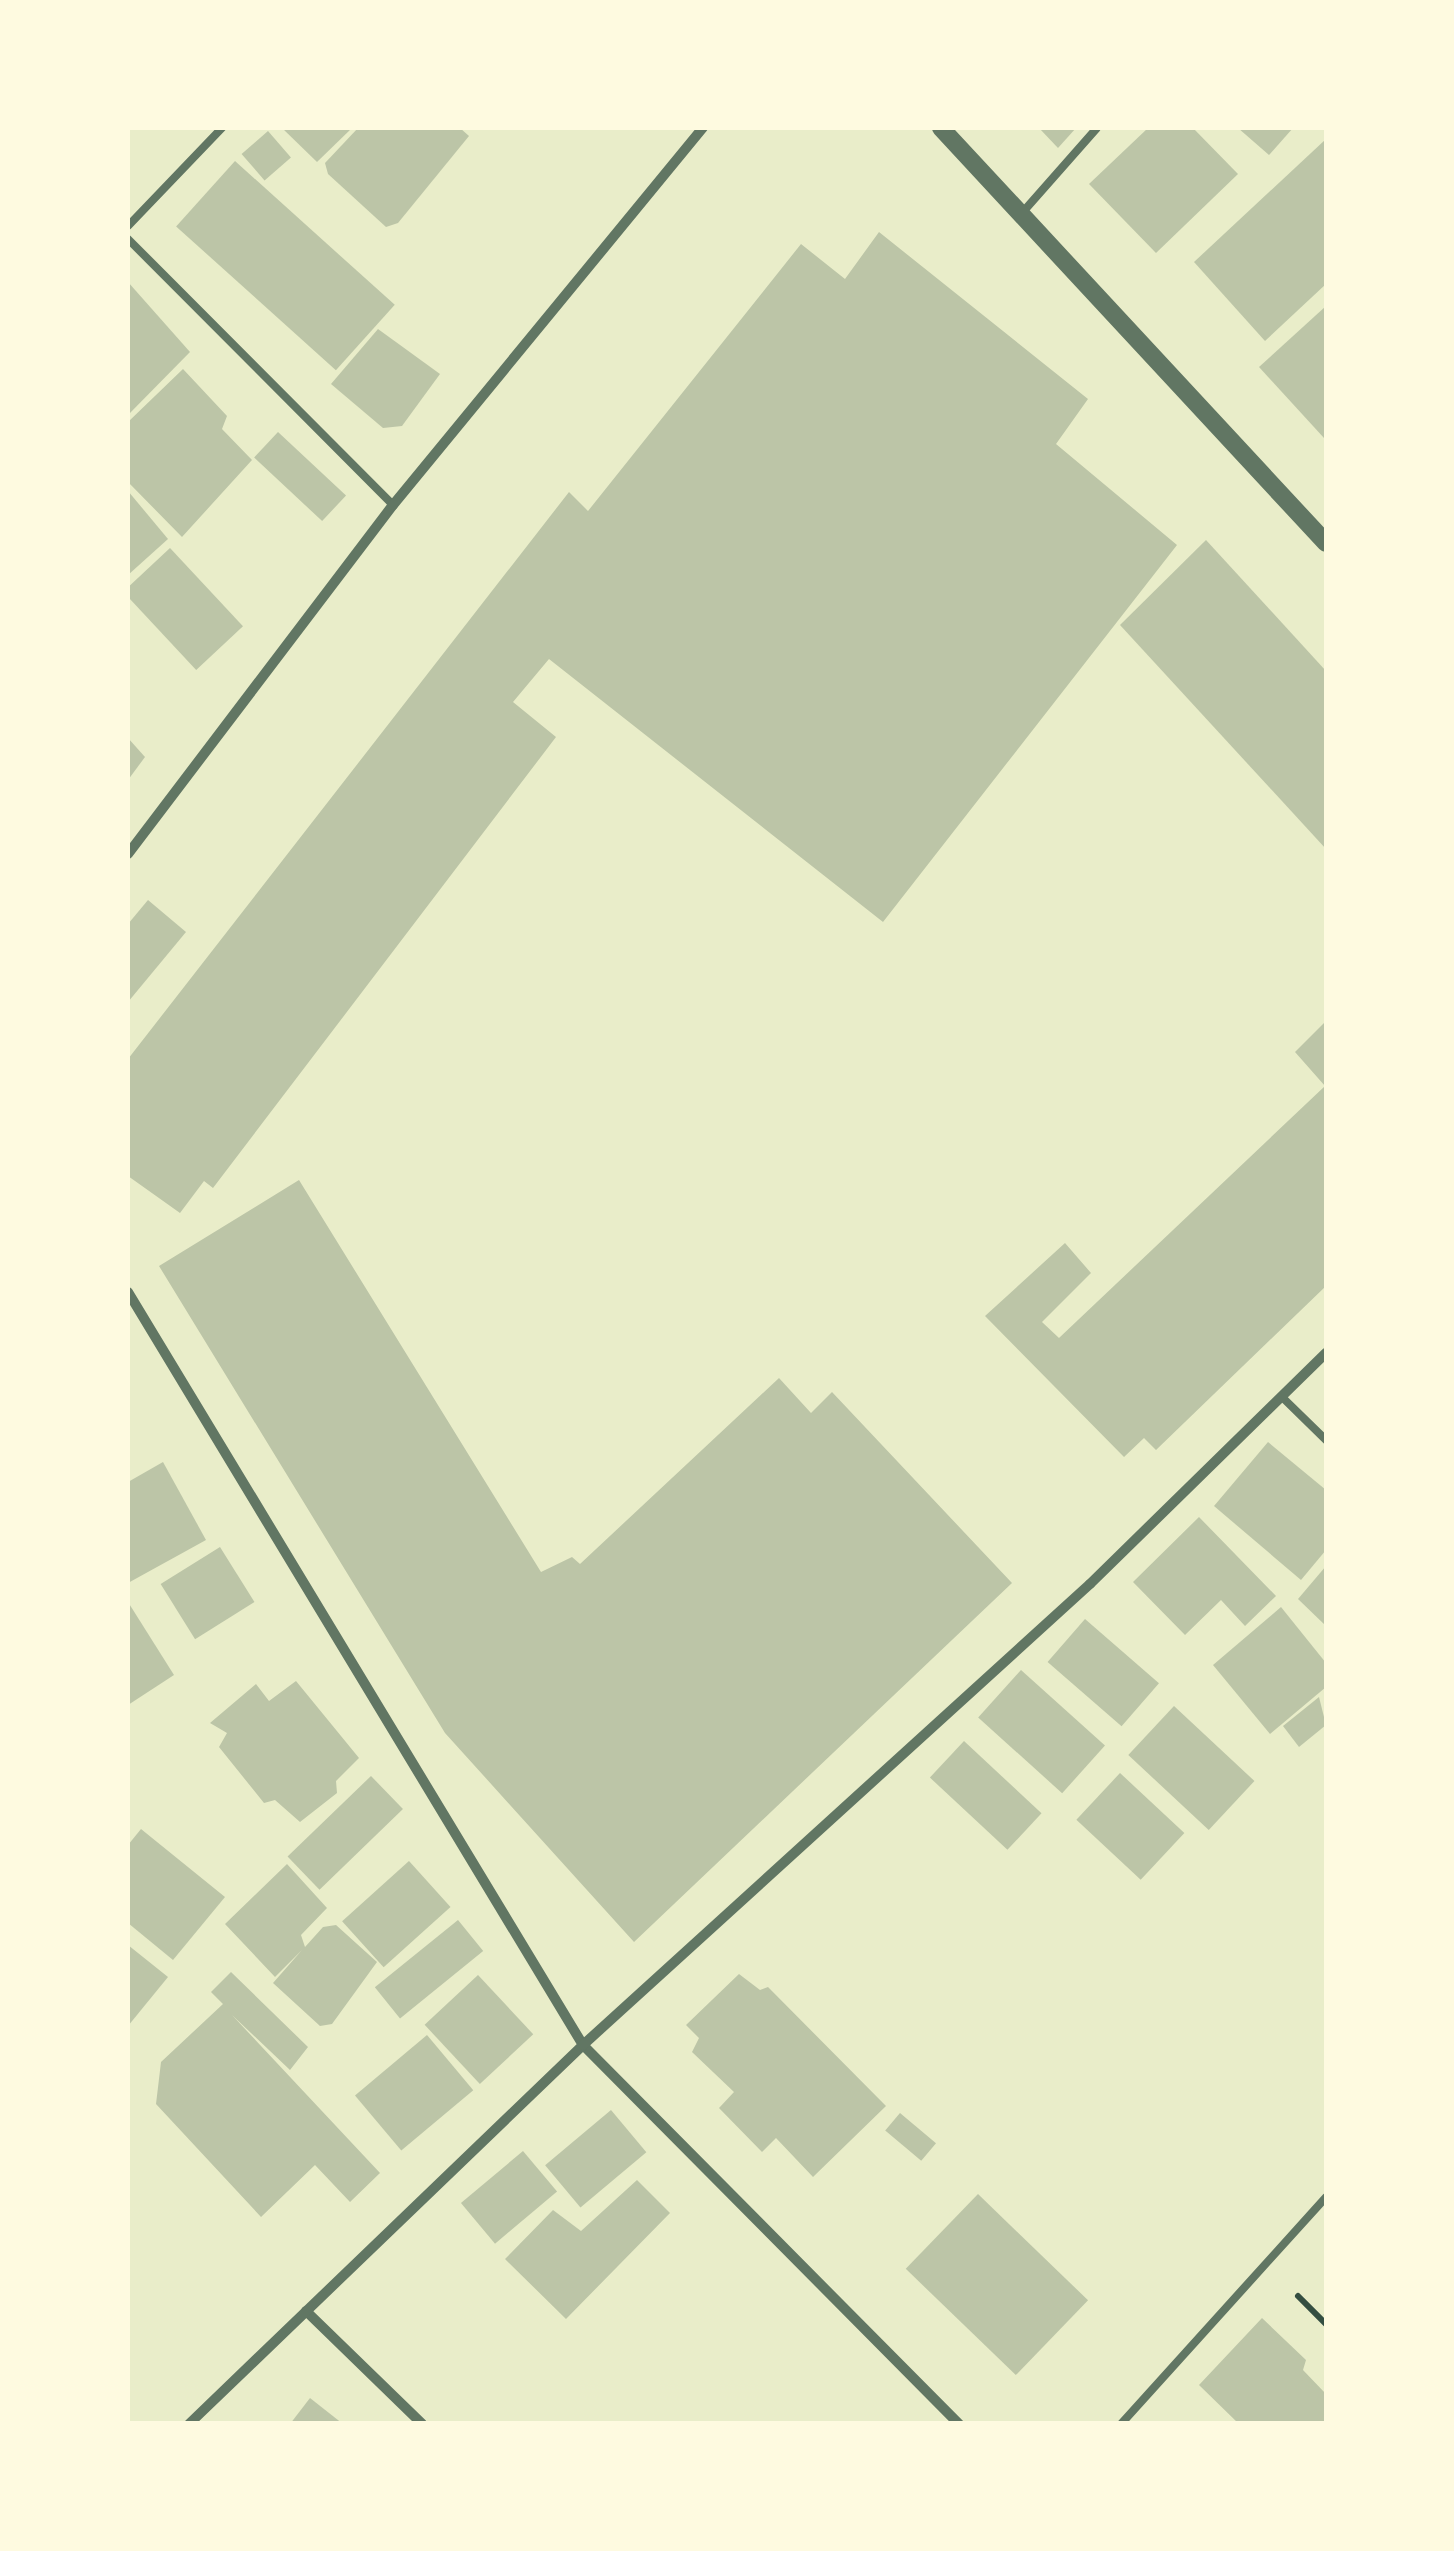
<!DOCTYPE html>
<style>
body{margin:0}
#map{position:relative;width:1454px;height:2551px;overflow:hidden;background:#e9edc9;font-family:"Fira Sans Condensed",sans-serif}
div>[style]{position:absolute}
.building>*{inset:0;background:#bcc5a7;transform-origin:0 0}
.path>*{height:6px;margin:-3px;padding:0 3px;transform-origin:3px;border-radius:3px;background:#344e41}
.service>*{height:8px;margin:-4px;padding:0 4px;transform-origin:4px;border-radius:4px;background:#617663}
.minor>*{height:10px;margin:-5px;padding:0 5px;transform-origin:5px;border-radius:5px;background:#617663}
.tertiary>*{height:18px;margin:-9px;padding:0 9px;transform-origin:9px;border-radius:9px;background:#617663}
span{translate:-50% -50%;white-space:nowrap;text-align:center;line-height:1.15;-webkit-text-stroke:10px #fefae0;paint-order:stroke}
.frame{position:absolute;inset:0;border:130px solid #fefae0;pointer-events:none}
</style>
<div id="map">
<div class="building">
<div style="clip-path:polygon(282px 128px,352px 128px,317px 162px)"></div>
<div style="clip-path:polygon(358px 128px,460px 128px,469px 136px,398px 223px,386px 227px,328px 174px,325px 163px)"></div>
<div style="clip-path:polygon(1039px 128px,1076px 128px,1058px 148px)"></div>
<div style="clip-path:polygon(1148px 128px,1193px 128px,1238px 174px,1156px 253px,1089px 184px)"></div>
<div style="clip-path:polygon(1238px 128px,1293px 128px,1269px 155px)"></div>
<div style="left:268px;top:131px;width:35px;height:35px;rotate:49deg"></div>
<div style="clip-path:polygon(1326px 139px,1326px 284px,1265px 341px,1194px 262px)"></div>
<div style="left:235px;top:161px;width:215px;height:88px;rotate:42deg"></div>
<div style="clip-path:polygon(879px 232px,1088px 399px,1056px 444px,1177px 545px,883px 922px,549px 659px,513px 702px,556px 737px,213px 1188px,204px 1181px,180px 1213px,128px 1176px,128px 1059px,569px 492px,588px 511px,801px 244px,845px 279px)"></div>
<div style="clip-path:polygon(128px 282px,190px 352px,128px 415px)"></div>
<div style="clip-path:polygon(1326px 306px,1326px 436px,1324px 438px,1259px 367px)"></div>
<div style="clip-path:polygon(378px 329px,440px 374px,402px 426px,383px 428px,331px 384px)"></div>
<div style="clip-path:polygon(183px 369px,227px 416px,222px 429px,252px 460px,182px 537px,128px 482px,128px 422px)"></div>
<div style="left:278px;top:432px;width:93px;height:35px;rotate:43deg"></div>
<div style="clip-path:polygon(128px 491px,168px 539px,128px 575px)"></div>
<div style="clip-path:polygon(1206px 540px,1326px 671px,1326px 849px,1120px 625px)"></div>
<div style="left:170px;top:548px;width:107px;height:64px;rotate:47deg"></div>
<div style="clip-path:polygon(128px 738px,145px 757px,128px 780px)"></div>
<div style="clip-path:polygon(148px 900px,186px 932px,128px 1002px,128px 924px)"></div>
<div style="clip-path:polygon(1326px 1021px,1326px 1286px,1156px 1450px,1144px 1438px,1124px 1457px,985px 1316px,1065px 1243px,1091px 1273px,1042px 1322px,1059px 1338px,1325px 1086px,1295px 1052px)"></div>
<div style="clip-path:polygon(299px 1180px,541px 1572px,572px 1557px,580px 1564px,779px 1378px,811px 1413px,832px 1392px,1012px 1583px,634px 1942px,445px 1733px,159px 1266px)"></div>
<div style="clip-path:polygon(1268px 1442px,1326px 1490px,1326px 1550px,1301px 1580px,1214px 1506px)"></div>
<div style="clip-path:polygon(163px 1462px,206px 1540px,128px 1583px,128px 1482px)"></div>
<div style="clip-path:polygon(1199px 1517px,1276px 1596px,1245px 1626px,1221px 1600px,1185px 1635px,1133px 1582px)"></div>
<div style="left:220px;top:1547px;width:65px;height:70px;rotate:58deg"></div>
<div style="clip-path:polygon(1326px 1566px,1326px 1626px,1298px 1599px)"></div>
<div style="clip-path:polygon(128px 1602px,174px 1675px,128px 1705px)"></div>
<div style="clip-path:polygon(1281px 1607px,1326px 1663px,1326px 1687px,1270px 1734px,1213px 1665px)"></div>
<div style="left:1085px;top:1619px;width:98px;height:57px;rotate:41deg"></div>
<div style="left:1021px;top:1670px;width:113px;height:64px;rotate:42deg"></div>
<div style="clip-path:polygon(296px 1681px,359px 1758px,336px 1781px,337px 1793px,300px 1822px,275px 1800px,264px 1803px,219px 1747px,227px 1733px,210px 1723px,256px 1684px,269px 1701px)"></div>
<div style="clip-path:polygon(1319px 1697px,1326px 1725px,1299px 1747px,1283px 1726px)"></div>
<div style="left:1174px;top:1706px;width:110px;height:67px;rotate:43deg"></div>
<div style="left:964px;top:1741px;width:106px;height:50px;rotate:43deg"></div>
<div style="left:1120px;top:1773px;width:88px;height:64px;rotate:43deg"></div>
<div style="left:371px;top:1776px;width:46px;height:116px;rotate:46deg"></div>
<div style="clip-path:polygon(141px 1829px,225px 1897px,173px 1960px,128px 1923px,128px 1845px)"></div>
<div style="left:409px;top:1861px;width:62px;height:90px;rotate:48deg"></div>
<div style="clip-path:polygon(287px 1864px,327px 1908px,301px 1935px,305px 1947px,323px 1927px,336px 1925px,377px 1962px,332px 2024px,320px 2026px,273px 1983px,302px 1950px,275px 1977px,225px 1924px)"></div>
<div style="left:458px;top:1920px;width:40px;height:107px;rotate:51deg"></div>
<div style="clip-path:polygon(128px 1945px,168px 1977px,128px 2026px)"></div>
<div style="clip-path:polygon(231px 1972px,308px 2047px,290px 2070px,232px 2015px,380px 2173px,350px 2202px,315px 2165px,261px 2217px,156px 2104px,161px 2062px,223px 2004px,211px 1992px)"></div>
<div style="clip-path:polygon(739px 1974px,760px 1990px,768px 1987px,886px 2106px,813px 2177px,776px 2138px,762px 2152px,719px 2108px,734px 2092px,692px 2052px,699px 2038px,686px 2025px)"></div>
<div style="left:478px;top:1975px;width:81px;height:73px;rotate:47deg"></div>
<div style="left:427px;top:2035px;width:72px;height:94px;rotate:50deg"></div>
<div style="left:611px;top:2110px;width:55px;height:86px;rotate:50deg"></div>
<div style="left:900px;top:2113px;width:47px;height:23px;rotate:40deg"></div>
<div style="left:523px;top:2151px;width:53px;height:81px;rotate:50deg"></div>
<div style="clip-path:polygon(637px 2180px,670px 2213px,566px 2319px,505px 2259px,553px 2210px,581px 2231px)"></div>
<div style="left:978px;top:2194px;width:153px;height:104px;rotate:44deg"></div>
<div style="clip-path:polygon(1262px 2318px,1306px 2360px,1303px 2370px,1326px 2394px,1326px 2424px,1239px 2424px,1199px 2385px)"></div>
<div style="clip-path:polygon(310px 2398px,343px 2424px,290px 2424px)"></div>
</div>
<div class="path">
<div style="left:1298px;top:2296px;width:40px;rotate:45deg"></div>
</div>
<div class="service">
<div style="left:1022px;top:213px;width:113px;rotate:-48.6deg"></div>
<div style="left:128px;top:226px;width:136px;rotate:-46.2deg"></div>
<div style="left:128px;top:239px;width:375px;rotate:45.1deg"></div>
<div style="left:1282px;top:1397px;width:62px;rotate:44.3deg"></div>
<div style="left:1121px;top:2424px;width:306px;rotate:-47.9deg"></div>
</div>
<div class="minor">
<div style="left:128px;top:854px;width:438px;rotate:-52.8deg"></div>
<div style="left:393px;top:505px;width:488px;rotate:-50.6deg"></div>
<div style="left:128px;top:1292px;width:880px;rotate:58.86deg"></div>
<div style="left:583px;top:2045px;width:534px;rotate:45.23deg"></div>
<div style="left:306px;top:2311px;width:162px;rotate:44.2deg"></div>
<div style="left:189px;top:2424px;width:547px;rotate:-43.89deg"></div>
<div style="left:583px;top:2045px;width:685px;rotate:-42.28deg"></div>
<div style="left:1090px;top:1584px;width:330px;rotate:-44.4deg"></div>
</div>
<div class="tertiary">
<div style="left:941px;top:128px;width:566px;rotate:47.15deg"></div>
</div>
<div class="frame"></div>
</div>
